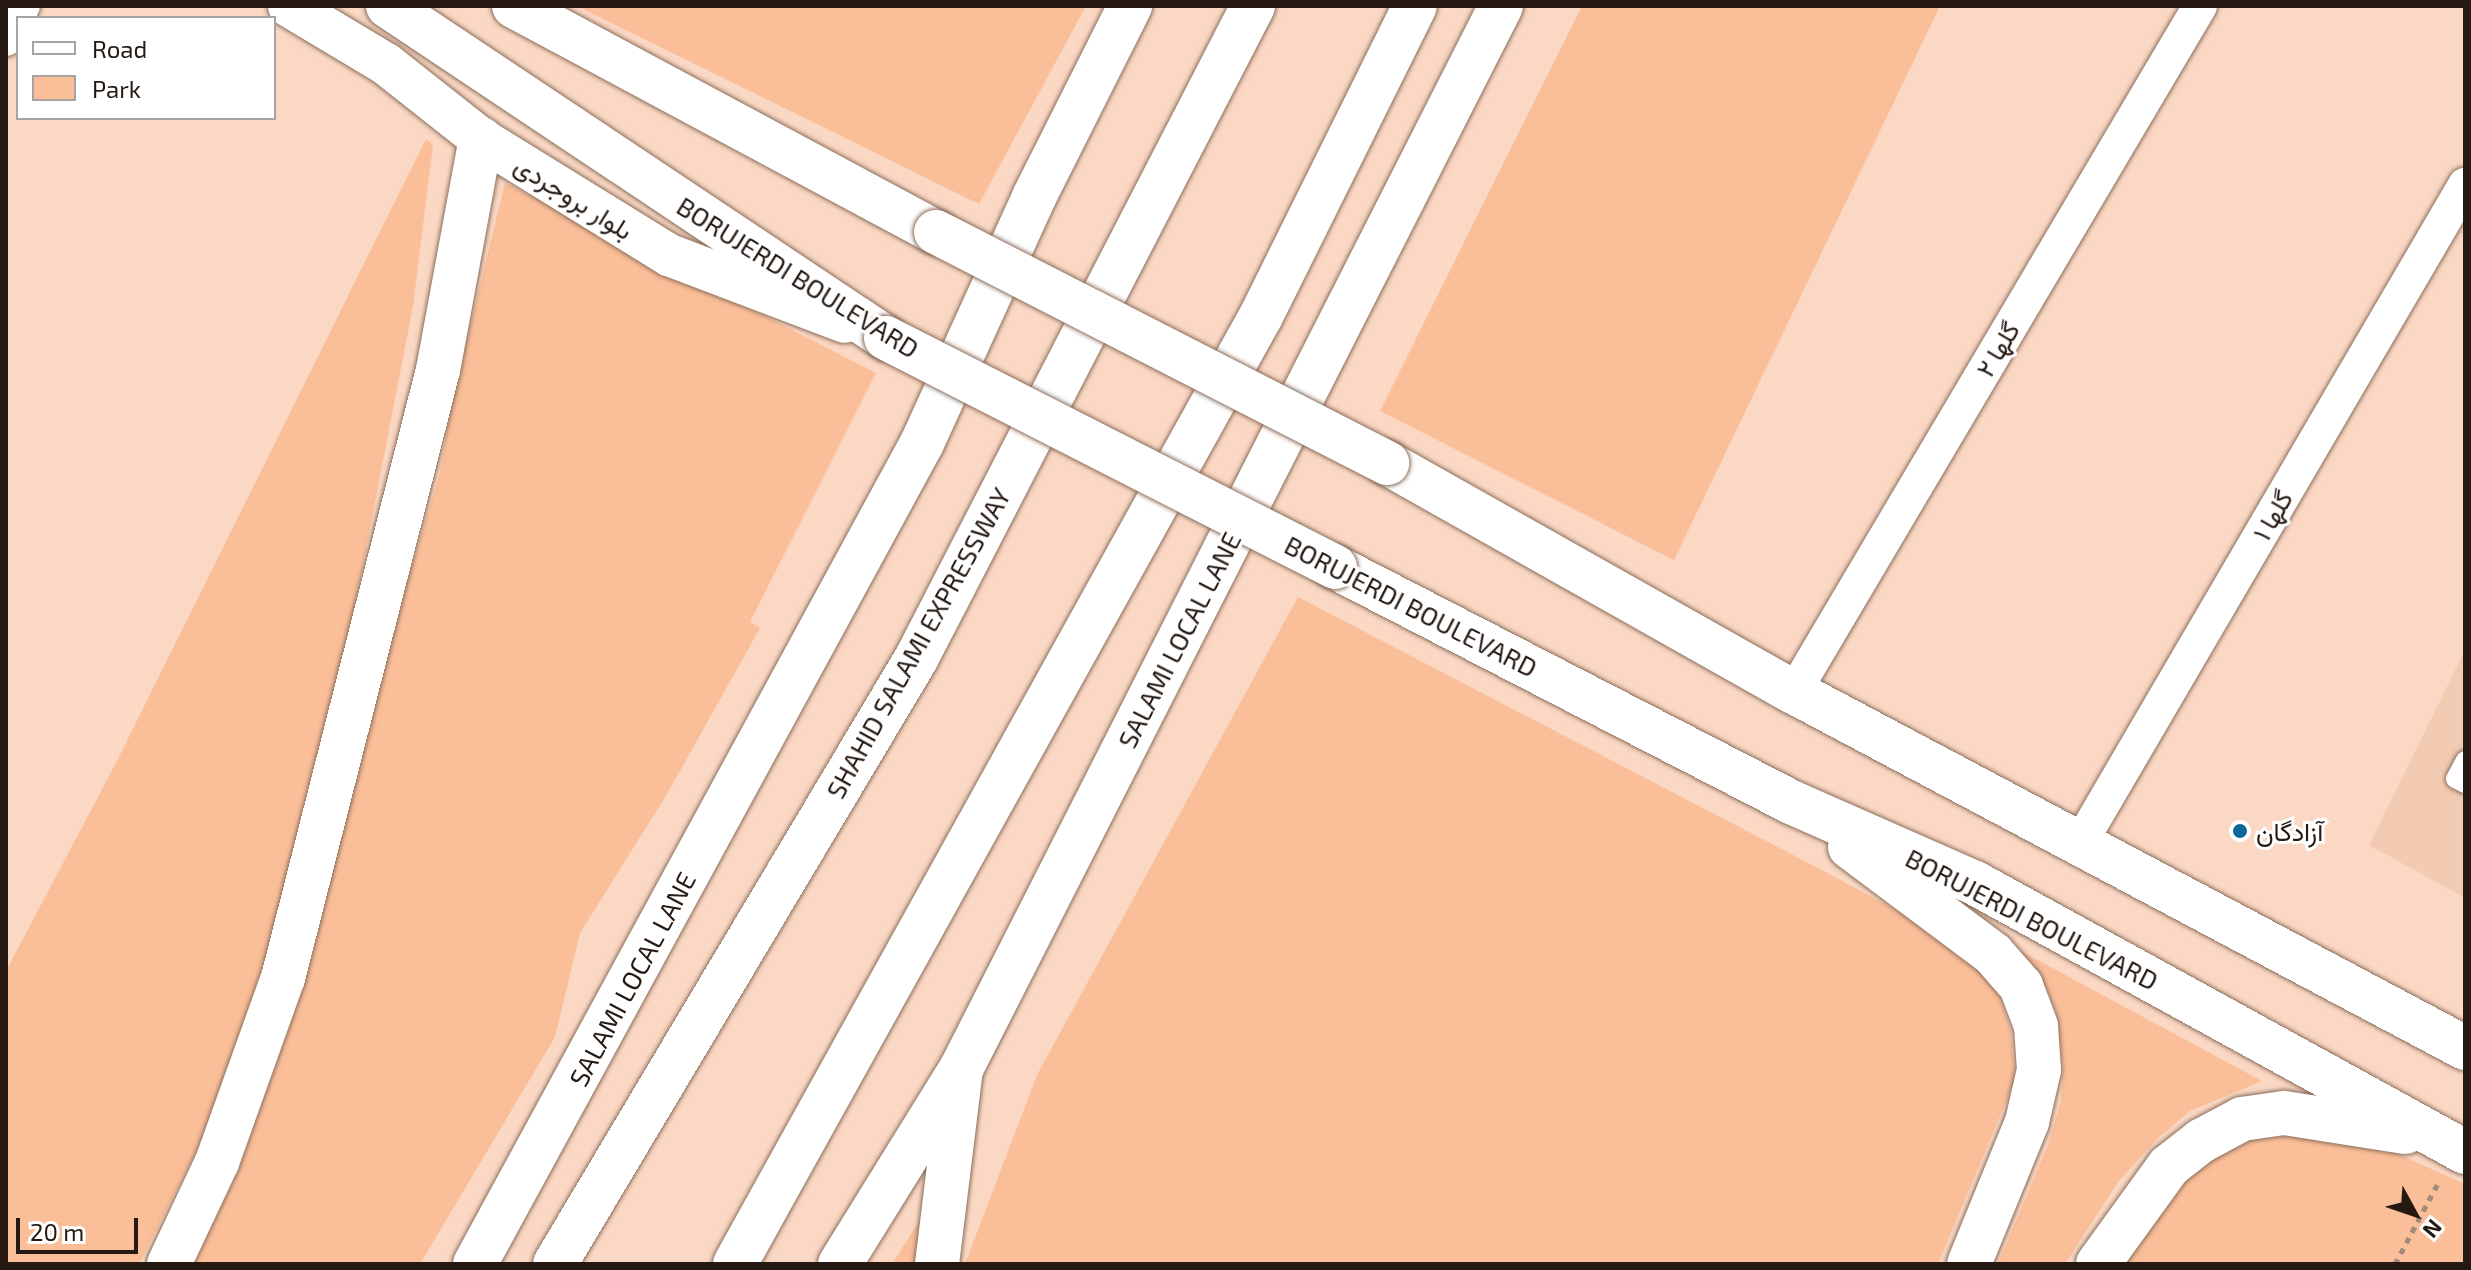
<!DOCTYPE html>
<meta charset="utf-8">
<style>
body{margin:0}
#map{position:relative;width:2471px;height:1270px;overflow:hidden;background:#fad8c4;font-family:"Exo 2",Vazirmatn,sans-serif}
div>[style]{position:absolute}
.built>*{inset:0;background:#f3cbb2}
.green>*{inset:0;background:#fabe98}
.path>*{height:5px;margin-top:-2.5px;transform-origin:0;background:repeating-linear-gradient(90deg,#a38a7b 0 6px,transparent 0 12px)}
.roads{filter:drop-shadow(0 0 2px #8b6e5b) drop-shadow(0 0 2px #8b6e5b)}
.service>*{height:18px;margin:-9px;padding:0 9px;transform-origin:9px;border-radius:9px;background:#fff}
.minor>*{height:34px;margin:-17px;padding:0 17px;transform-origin:17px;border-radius:17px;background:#fff}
.tertiary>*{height:42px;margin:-21px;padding:0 21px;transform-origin:21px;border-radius:21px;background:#fff}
.secondary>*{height:44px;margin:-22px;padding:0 22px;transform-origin:22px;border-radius:22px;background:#fff}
.primary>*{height:44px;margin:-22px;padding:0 22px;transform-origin:22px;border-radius:22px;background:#fff}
.trunk>*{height:44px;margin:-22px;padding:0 22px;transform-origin:22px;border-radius:22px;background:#fff}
.bridges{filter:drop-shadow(0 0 2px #8b6e5b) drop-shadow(0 0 2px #8b6e5b)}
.secondary-bridge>*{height:44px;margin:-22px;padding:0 22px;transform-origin:22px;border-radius:22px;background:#fff}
.dots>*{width:22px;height:22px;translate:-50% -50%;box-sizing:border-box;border:4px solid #fff;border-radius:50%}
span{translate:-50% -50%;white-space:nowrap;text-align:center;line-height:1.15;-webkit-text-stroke:6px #fff;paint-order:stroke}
.street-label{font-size:26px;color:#251912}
.poi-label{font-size:26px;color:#251912}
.left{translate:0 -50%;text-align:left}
.frame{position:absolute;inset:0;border:8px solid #251912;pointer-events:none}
.legend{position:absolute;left:16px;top:16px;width:260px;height:104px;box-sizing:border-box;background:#fff;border:2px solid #a8a3a0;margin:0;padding:10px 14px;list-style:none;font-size:24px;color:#251912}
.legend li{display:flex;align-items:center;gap:16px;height:40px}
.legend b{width:40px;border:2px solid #a8a3a0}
.north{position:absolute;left:2375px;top:1174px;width:80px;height:80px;-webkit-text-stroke:6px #fff;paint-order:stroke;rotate:130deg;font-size:22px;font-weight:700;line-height:32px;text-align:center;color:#251912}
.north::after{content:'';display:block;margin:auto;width:28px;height:36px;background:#251912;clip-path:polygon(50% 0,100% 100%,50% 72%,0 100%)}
.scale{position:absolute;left:16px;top:1218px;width:122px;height:36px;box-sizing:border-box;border:4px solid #251912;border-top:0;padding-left:10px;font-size:24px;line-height:28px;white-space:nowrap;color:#251912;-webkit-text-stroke:6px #fff;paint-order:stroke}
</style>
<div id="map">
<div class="built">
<div style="clip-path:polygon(2465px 650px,2465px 898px,2369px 845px)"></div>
</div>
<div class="green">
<div style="clip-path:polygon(577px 6px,1086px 6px,979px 204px)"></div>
<div style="clip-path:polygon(1582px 6px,1940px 6px,1674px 560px,1380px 411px)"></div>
<div style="clip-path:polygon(426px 139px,433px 145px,413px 306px,349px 637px,284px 906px,202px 1140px,139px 1264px,6px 1264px,6px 971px,117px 761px)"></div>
<div style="clip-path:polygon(505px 183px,876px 373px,750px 622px,760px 628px,667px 794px,580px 933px,555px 1037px,420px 1264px,187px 1264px,226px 1183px,313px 953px,385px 656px,440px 472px,453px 396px)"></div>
<div style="clip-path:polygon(1298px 597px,1835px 877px,1944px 936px,1980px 962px,1999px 993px,2011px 1031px,2015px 1080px,1938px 1264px,965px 1264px,1037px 1075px)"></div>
<div style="clip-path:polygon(2006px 943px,2262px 1081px,2190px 1111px,2159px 1137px,2118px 1182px,2065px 1264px,1998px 1264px,2048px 1145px,2061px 1101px,2063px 1067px,2056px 1011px,2047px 989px)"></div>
<div style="clip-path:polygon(2353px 1134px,2465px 1184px,2465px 1264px,2124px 1264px,2166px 1198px,2204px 1161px,2258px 1135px)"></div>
<div style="clip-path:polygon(944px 1182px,921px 1264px,892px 1264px)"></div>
</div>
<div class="path">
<div style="left:2395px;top:1264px;width:92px;rotate:-62deg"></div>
</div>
<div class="roads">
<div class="service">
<div style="left:2465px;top:760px;width:21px;rotate:118deg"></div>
<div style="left:2455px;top:779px;width:11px;rotate:27deg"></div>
</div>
<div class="minor">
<div style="left:6px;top:39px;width:37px;rotate:-63deg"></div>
<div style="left:1794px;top:692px;width:797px;rotate:-59.38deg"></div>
<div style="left:2079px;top:845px;width:765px;rotate:-59.68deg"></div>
</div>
<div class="tertiary">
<div style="left:289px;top:6px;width:113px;rotate:30.9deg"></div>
<div style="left:386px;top:64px;width:121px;rotate:38.3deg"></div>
<div style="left:481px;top:139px;width:221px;rotate:31.7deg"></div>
<div style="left:669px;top:255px;width:188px;rotate:20.8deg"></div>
</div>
<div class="secondary">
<div style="left:388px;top:6px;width:599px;rotate:33.69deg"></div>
<div style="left:514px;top:6px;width:479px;rotate:28.2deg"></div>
<div style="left:1387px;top:463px;width:467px;rotate:29.4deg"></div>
<div style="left:1794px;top:692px;width:760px;rotate:27.95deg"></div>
<div style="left:1335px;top:567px;width:513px;rotate:27.26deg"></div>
<div style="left:1791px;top:802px;width:201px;rotate:23.8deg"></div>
<div style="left:1975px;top:883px;width:559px;rotate:28.77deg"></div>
<div style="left:1850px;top:847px;width:179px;rotate:36.8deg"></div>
<div style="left:1993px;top:954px;width:43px;rotate:48.8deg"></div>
<div style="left:2021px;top:986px;width:43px;rotate:69.4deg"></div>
<div style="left:2036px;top:1026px;width:44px;rotate:86.1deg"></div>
<div style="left:2039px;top:1070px;width:53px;rotate:103deg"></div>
<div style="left:2027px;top:1122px;width:153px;rotate:112.2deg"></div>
<div style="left:937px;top:1264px;width:196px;rotate:-83deg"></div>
<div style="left:2098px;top:1264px;width:121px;rotate:-54.1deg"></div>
<div style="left:2169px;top:1166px;width:41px;rotate:-38deg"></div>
<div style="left:2201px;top:1141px;width:47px;rotate:-28.2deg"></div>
<div style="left:2242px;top:1119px;width:42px;rotate:-8.1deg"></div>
<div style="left:2284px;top:1113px;width:123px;rotate:8.9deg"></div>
</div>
<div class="primary">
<div style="left:169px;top:1264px;width:113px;rotate:-64.8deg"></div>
<div style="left:217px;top:1162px;width:195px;rotate:-70.3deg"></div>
<div style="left:283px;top:978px;width:627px;rotate:-75.7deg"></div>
<div style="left:438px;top:370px;width:235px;rotate:-79.5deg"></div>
<div style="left:475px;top:1264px;width:935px;rotate:-61.43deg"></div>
<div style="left:922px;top:443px;width:270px;rotate:-65.5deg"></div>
<div style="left:1034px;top:197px;width:214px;rotate:-63.3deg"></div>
<div style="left:840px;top:1264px;width:229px;rotate:-58.2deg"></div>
<div style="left:961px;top:1069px;width:1192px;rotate:-63.07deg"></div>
</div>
<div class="trunk">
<div style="left:555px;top:1264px;width:705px;rotate:-59.18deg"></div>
<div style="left:916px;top:659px;width:735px;rotate:-62.7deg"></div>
<div style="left:735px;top:1264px;width:1084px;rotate:-60.98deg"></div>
<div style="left:1261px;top:316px;width:346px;rotate:-63.6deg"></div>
</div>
</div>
<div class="bridges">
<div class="secondary-bridge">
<div style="left:936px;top:232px;width:507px;rotate:27.12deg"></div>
<div style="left:886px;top:338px;width:504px;rotate:27.02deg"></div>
</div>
</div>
<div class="dots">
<div style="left:2240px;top:831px;background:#0d6797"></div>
</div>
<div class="street-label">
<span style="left:574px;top:197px;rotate:32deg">بلوار بروجردی</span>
<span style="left:798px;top:277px;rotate:32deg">BORUJERDI BOULEVARD</span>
<span style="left:1997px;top:349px;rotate:-59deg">گلها ۲</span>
<span style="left:2272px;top:515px;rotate:-60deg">گلها ۱</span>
<span style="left:1411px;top:606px;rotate:27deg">BORUJERDI BOULEVARD</span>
<span style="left:1179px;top:640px;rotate:-63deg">SALAMI LOCAL LANE</span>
<span style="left:918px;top:643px;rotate:-61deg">SHAHID SALAMI EXPRESSWAY</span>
<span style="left:2032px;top:919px;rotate:27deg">BORUJERDI BOULEVARD</span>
<span style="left:632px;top:979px;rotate:-62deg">SALAMI LOCAL LANE</span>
</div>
<div class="poi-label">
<span class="left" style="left:2256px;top:831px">آزادگان</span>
</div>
<div class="frame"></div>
<ul class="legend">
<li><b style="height:10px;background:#fff"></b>Road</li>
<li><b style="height:22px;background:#fabe98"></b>Park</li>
</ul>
<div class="north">N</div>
<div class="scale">20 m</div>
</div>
